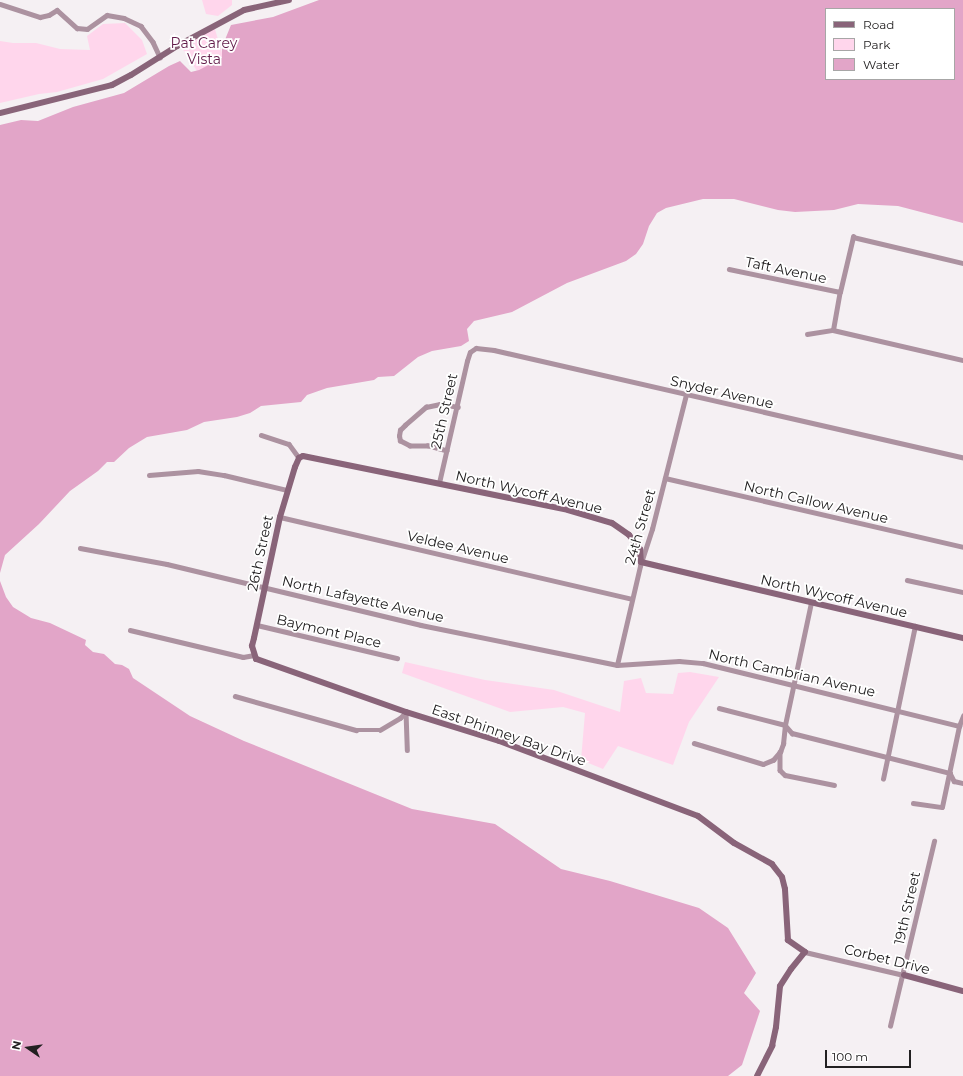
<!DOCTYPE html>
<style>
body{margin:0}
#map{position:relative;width:963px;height:1076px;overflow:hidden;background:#f5f0f3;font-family:Montserrat,sans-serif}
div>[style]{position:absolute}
.green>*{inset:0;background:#ffd6ec}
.water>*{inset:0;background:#e2a5c8}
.street>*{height:4.5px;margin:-2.25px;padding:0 2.25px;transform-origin:2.25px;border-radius:2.25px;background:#ac92a0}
.secondary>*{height:6px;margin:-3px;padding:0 3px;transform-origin:3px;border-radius:3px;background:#896479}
span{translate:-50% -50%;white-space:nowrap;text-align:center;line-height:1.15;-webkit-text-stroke:3.5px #fff;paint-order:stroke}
.park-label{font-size:14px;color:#621c4a}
.street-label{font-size:14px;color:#222021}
.legend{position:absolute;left:825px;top:8px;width:130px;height:72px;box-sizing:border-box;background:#fff;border:1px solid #a7a6a6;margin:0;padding:5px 7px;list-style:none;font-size:12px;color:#222021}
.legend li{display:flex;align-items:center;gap:8px;height:20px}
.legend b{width:20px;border:1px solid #a7a6a6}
.north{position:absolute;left:8px;top:1028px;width:40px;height:40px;-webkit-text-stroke:3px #fff;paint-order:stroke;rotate:283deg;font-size:11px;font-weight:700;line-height:16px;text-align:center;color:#222021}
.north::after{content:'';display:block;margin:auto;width:14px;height:18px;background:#222021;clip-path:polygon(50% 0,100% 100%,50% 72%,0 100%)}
.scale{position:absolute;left:825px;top:1050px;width:86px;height:18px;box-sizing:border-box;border:2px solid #222021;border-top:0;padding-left:5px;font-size:12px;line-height:14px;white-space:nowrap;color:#222021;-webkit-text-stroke:3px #fff;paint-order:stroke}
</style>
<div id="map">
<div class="green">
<div style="clip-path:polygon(202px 0,232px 0,232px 5px,218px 16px,206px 14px)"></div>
<div style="clip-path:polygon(125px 23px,142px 40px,147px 54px,103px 79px,57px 92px,39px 94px,0 103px,0 41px,13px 43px,36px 43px,60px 49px,90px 50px,87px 36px,103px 24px)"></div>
<div style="clip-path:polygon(214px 26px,223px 56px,213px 64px,197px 71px,180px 45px)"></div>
<div style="clip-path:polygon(405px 662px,485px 680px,554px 690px,620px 712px,624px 681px,641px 678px,646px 693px,673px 694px,678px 673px,690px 672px,719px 677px,689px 722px,673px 765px,618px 746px,603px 769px,581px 760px,585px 713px,563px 707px,510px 712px,402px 673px)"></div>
</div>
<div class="water">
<div style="clip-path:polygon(evenodd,319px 0,963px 0,963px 223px,898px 206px,858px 204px,834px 210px,795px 212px,778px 210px,734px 199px,703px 199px,666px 208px,657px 213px,649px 226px,643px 244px,636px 254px,626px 261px,567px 283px,512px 312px,474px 321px,467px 329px,469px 341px,461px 346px,432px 351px,418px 357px,394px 376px,378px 377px,374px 380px,327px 388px,307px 395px,301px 402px,261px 406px,250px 413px,237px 417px,204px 422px,187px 430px,147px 437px,129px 448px,114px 462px,107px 462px,98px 471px,70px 491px,39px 524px,5px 555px,0 573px,0 125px,21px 120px,38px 121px,73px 107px,124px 93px,169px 66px,180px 61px,191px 72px,199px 70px,222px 58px,222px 47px,231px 25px,273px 17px,319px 0,826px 9px,954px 9px,954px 79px,826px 79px,826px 9px)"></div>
<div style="clip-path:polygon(0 581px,6px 597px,13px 607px,31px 618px,50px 623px,86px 640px,85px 645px,93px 652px,104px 654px,115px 664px,122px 665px,129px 669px,133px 678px,190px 716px,244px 741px,412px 809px,495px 824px,561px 869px,610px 881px,699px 908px,728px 928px,756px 973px,744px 993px,760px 1011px,742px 1065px,728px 1076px,0 1076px)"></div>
</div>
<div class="street">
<div style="left:0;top:4px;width:42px;rotate:18deg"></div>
<div style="left:40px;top:17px;width:9px;rotate:-13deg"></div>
<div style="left:49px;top:15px;width:9px;rotate:-32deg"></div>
<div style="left:57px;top:10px;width:27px;rotate:42deg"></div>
<div style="left:77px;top:28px;width:10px;rotate:6deg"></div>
<div style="left:87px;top:29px;width:24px;rotate:-35deg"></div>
<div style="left:107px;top:15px;width:17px;rotate:10deg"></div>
<div style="left:124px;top:18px;width:19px;rotate:25deg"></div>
<div style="left:141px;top:26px;width:20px;rotate:53deg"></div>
<div style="left:153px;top:42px;width:17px;rotate:65deg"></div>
<div style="left:729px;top:269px;width:113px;rotate:11.7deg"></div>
<div style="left:833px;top:330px;width:39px;rotate:-80deg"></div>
<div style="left:840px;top:292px;width:57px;rotate:-76.7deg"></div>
<div style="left:853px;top:237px;width:113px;rotate:13.3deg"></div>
<div style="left:807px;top:334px;width:26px;rotate:-9deg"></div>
<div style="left:833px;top:330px;width:133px;rotate:13deg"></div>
<div style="left:261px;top:435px;width:29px;rotate:18deg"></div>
<div style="left:289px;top:444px;width:17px;rotate:54deg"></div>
<div style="left:447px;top:451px;width:20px;rotate:-165deg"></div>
<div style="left:428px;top:446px;width:18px;rotate:180deg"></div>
<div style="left:410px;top:446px;width:11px;rotate:-153deg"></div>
<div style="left:400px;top:441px;width:5px;rotate:-101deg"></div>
<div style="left:399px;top:436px;width:6px;rotate:-81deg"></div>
<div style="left:400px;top:430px;width:7px;rotate:-45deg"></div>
<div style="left:405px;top:425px;width:28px;rotate:-41deg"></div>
<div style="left:426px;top:407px;width:14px;rotate:-12deg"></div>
<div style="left:440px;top:404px;width:18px;rotate:9deg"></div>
<div style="left:149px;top:475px;width:49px;rotate:-4.7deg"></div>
<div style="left:198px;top:471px;width:26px;rotate:9deg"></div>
<div style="left:224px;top:475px;width:65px;rotate:13.4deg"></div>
<div style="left:665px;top:478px;width:306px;rotate:13deg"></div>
<div style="left:439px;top:483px;width:125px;rotate:-77.1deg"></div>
<div style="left:467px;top:361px;width:9px;rotate:-72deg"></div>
<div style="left:470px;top:352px;width:7px;rotate:-34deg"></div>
<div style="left:476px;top:348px;width:18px;rotate:6deg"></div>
<div style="left:494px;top:350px;width:481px;rotate:12.9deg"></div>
<div style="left:280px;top:517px;width:361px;rotate:13.1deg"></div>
<div style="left:80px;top:548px;width:88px;rotate:10.4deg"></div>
<div style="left:167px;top:564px;width:261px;rotate:13.5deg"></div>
<div style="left:421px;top:625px;width:200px;rotate:11.5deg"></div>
<div style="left:617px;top:665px;width:62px;rotate:-3.7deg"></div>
<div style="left:679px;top:661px;width:24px;rotate:5deg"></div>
<div style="left:703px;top:663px;width:264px;rotate:13.8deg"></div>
<div style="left:907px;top:580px;width:57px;rotate:12.1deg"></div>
<div style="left:257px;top:625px;width:144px;rotate:13.3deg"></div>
<div style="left:130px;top:630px;width:116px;rotate:13.4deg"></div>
<div style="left:243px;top:657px;width:11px;rotate:-10deg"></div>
<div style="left:617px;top:665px;width:102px;rotate:-76.9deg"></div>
<div style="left:640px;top:566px;width:39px;rotate:-72deg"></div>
<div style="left:652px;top:529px;width:138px;rotate:-75.8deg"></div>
<div style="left:235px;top:696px;width:126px;rotate:15.7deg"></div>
<div style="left:356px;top:730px;width:24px"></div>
<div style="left:380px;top:730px;width:23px;rotate:-31deg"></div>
<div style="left:400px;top:718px;width:8px;rotate:-45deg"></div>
<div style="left:719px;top:708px;width:68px;rotate:14.4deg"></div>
<div style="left:785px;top:725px;width:11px;rotate:49deg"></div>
<div style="left:792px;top:733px;width:163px;rotate:14.2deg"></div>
<div style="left:950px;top:773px;width:9px;rotate:63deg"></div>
<div style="left:954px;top:781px;width:9px;rotate:13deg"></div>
<div style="left:406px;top:712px;width:38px;rotate:88deg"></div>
<div style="left:694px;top:743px;width:72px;rotate:16.9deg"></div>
<div style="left:763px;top:764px;width:11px;rotate:-22deg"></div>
<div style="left:773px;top:760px;width:11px;rotate:-49deg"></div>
<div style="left:780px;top:752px;width:9px;rotate:-69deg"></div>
<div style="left:783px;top:744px;width:19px;rotate:-84deg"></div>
<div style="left:785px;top:725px;width:125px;rotate:-78deg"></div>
<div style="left:780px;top:752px;width:18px;rotate:90deg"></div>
<div style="left:780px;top:770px;width:7px;rotate:45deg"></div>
<div style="left:785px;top:775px;width:50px;rotate:11.5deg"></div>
<div style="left:883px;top:779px;width:156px;rotate:-78.2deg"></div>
<div style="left:913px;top:803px;width:29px;rotate:8deg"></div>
<div style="left:942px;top:807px;width:83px;rotate:-78.1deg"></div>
<div style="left:959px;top:726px;width:11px;rotate:-68deg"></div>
<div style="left:805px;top:952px;width:102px;rotate:13.1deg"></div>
<div style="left:890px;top:1026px;width:190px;rotate:-76.6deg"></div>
</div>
<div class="secondary">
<div style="left:0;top:113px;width:115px;rotate:-14deg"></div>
<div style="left:112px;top:85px;width:21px;rotate:-28deg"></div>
<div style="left:131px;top:75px;width:54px;rotate:-32.2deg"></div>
<div style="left:177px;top:46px;width:76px;rotate:-28.2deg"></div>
<div style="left:244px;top:10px;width:46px;rotate:-12.5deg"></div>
<div style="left:904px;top:975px;width:61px;rotate:15.2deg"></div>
<div style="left:757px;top:1076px;width:34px;rotate:-63deg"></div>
<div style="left:772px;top:1046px;width:19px;rotate:-78deg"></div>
<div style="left:776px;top:1027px;width:41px;rotate:-84.4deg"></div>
<div style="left:780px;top:986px;width:20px;rotate:-57deg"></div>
<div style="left:791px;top:969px;width:22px;rotate:-51deg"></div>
<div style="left:805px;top:952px;width:21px;rotate:-145deg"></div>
<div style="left:788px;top:940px;width:51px;rotate:-93.4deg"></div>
<div style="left:785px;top:889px;width:12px;rotate:-104deg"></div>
<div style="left:782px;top:877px;width:16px;rotate:-128deg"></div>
<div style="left:772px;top:864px;width:43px;rotate:-151.1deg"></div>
<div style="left:734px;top:843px;width:45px;rotate:-143.1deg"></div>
<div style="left:698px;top:816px;width:213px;rotate:-159.3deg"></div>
<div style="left:499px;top:741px;width:97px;rotate:-162.7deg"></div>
<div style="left:406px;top:712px;width:159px;rotate:-160.5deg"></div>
<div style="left:256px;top:659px;width:14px;rotate:-107deg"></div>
<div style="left:252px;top:646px;width:8px;rotate:-76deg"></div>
<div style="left:254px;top:638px;width:124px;rotate:-77.9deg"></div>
<div style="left:280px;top:517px;width:52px;rotate:-73.3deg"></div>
<div style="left:295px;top:467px;width:10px;rotate:-66deg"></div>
<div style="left:299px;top:458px;width:4px;rotate:-27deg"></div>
<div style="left:303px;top:456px;width:270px;rotate:11.5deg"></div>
<div style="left:568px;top:510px;width:46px;rotate:16.5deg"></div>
<div style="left:612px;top:523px;width:21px;rotate:35deg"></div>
<div style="left:629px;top:535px;width:18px;rotate:52deg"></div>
<div style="left:640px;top:549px;width:13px;rotate:86deg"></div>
<div style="left:641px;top:562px;width:331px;rotate:13.3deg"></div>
</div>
<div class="park-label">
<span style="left:204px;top:51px">Pat Carey<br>Vista</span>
</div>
<div class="street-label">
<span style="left:786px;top:270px;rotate:12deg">Taft Avenue</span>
<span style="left:722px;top:392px;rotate:13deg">Snyder Avenue</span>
<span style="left:444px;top:411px;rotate:-77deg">25th Street</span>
<span style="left:529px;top:492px;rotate:13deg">North Wycoff Avenue</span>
<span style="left:816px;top:502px;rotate:13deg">North Callow Avenue</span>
<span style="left:640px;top:527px;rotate:-74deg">24th Street</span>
<span style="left:458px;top:547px;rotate:13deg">Veldee Avenue</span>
<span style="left:260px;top:553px;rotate:-78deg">26th Street</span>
<span style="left:834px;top:596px;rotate:13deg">North Wycoff Avenue</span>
<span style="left:363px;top:599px;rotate:13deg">North Lafayette Avenue</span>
<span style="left:329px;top:631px;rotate:13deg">Baymont Place</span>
<span style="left:792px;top:673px;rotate:13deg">North Cambrian Avenue</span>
<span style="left:509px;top:735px;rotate:19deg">East Phinney Bay Drive</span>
<span style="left:907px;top:908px;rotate:-77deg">19th Street</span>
<span style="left:887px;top:959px;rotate:14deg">Corbet Drive</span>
</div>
<ul class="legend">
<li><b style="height:5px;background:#896479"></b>Road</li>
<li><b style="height:11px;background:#ffd6ec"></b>Park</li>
<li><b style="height:11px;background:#e2a5c8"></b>Water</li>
</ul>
<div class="north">N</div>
<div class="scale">100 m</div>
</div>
